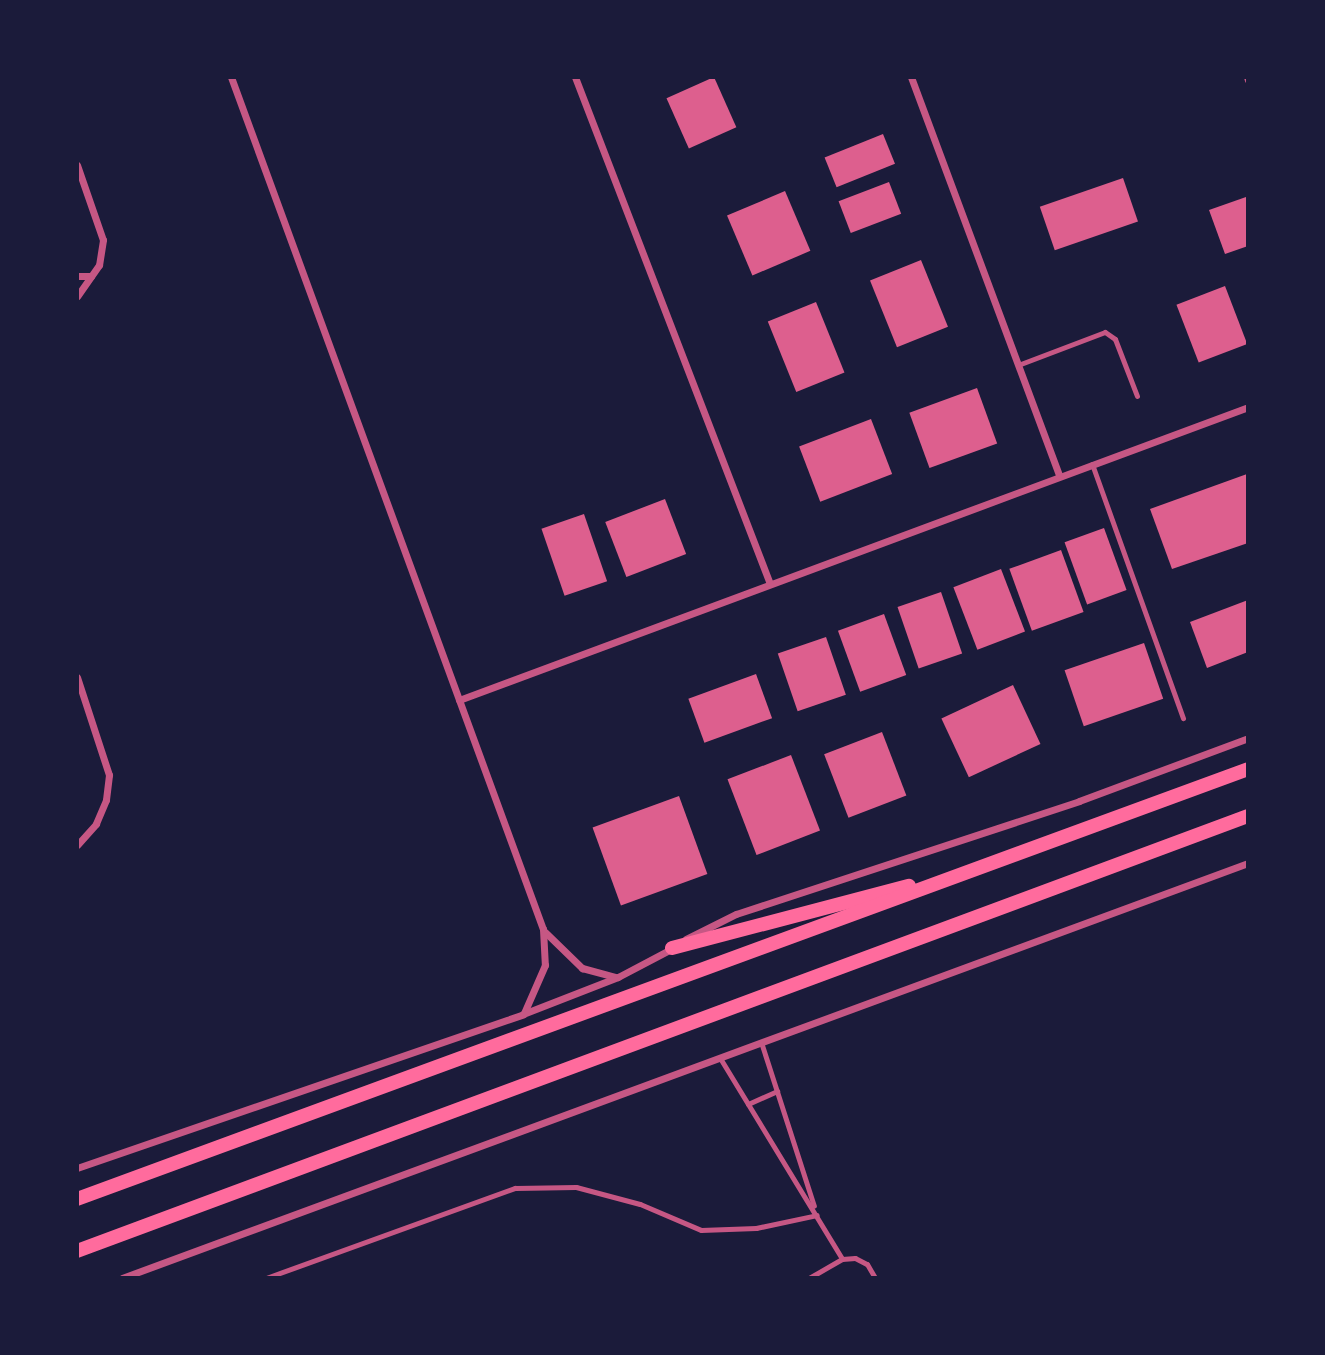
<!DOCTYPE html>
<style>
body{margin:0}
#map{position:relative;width:1325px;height:1355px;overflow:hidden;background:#1b1b3a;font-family:"Nunito Sans",sans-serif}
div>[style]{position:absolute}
.building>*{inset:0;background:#dd5f8e;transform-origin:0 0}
.service>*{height:5px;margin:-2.5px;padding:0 2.5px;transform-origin:2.5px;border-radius:2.5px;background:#c65784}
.minor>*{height:7px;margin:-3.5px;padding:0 3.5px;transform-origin:3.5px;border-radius:3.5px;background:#c65784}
.secondary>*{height:14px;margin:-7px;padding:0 7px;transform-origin:7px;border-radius:7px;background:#ff6b9d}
span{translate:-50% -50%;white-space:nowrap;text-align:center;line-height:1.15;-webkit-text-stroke:5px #1b1b3a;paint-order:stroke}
.frame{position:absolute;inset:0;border:79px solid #1b1b3a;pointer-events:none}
</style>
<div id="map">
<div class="building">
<div style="left:714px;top:77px;width:55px;height:52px;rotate:66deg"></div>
<div style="left:883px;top:134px;width:32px;height:63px;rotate:68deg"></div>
<div style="left:1123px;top:178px;width:46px;height:88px;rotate:71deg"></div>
<div style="left:889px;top:182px;width:34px;height:54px;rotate:69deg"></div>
<div style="left:785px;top:191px;width:65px;height:63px;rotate:67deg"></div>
<div style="clip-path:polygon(1246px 197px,1248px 246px,1225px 254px,1209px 210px)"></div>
<div style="left:921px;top:260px;width:72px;height:55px;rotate:68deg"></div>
<div style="left:1225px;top:286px;width:62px;height:52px;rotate:69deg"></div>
<div style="left:816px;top:302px;width:76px;height:52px;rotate:68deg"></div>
<div style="left:977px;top:388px;width:59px;height:72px;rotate:70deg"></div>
<div style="left:871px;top:419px;width:59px;height:77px;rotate:69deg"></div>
<div style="clip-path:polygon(1247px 474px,1248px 543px,1172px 569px,1150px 509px)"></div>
<div style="left:665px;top:499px;width:59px;height:64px;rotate:69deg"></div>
<div style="left:584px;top:514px;width:71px;height:45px;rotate:71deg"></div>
<div style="left:1104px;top:528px;width:66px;height:42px;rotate:70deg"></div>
<div style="left:1061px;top:550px;width:66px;height:55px;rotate:70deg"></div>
<div style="left:1001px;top:569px;width:67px;height:51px;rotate:69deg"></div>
<div style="left:941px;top:592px;width:65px;height:46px;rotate:71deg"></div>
<div style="clip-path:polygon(1248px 600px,1248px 652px,1207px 668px,1190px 622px)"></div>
<div style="left:884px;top:614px;width:65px;height:49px;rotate:70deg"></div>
<div style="left:826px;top:637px;width:61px;height:51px;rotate:71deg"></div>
<div style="left:1144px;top:643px;width:59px;height:84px;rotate:71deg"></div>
<div style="left:756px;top:674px;width:47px;height:72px;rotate:70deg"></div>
<div style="left:1013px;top:685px;width:65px;height:79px;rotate:65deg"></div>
<div style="left:882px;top:732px;width:68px;height:62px;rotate:69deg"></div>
<div style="left:791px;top:755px;width:81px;height:68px;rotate:69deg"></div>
<div style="left:679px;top:796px;width:83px;height:92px;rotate:70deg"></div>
</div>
<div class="service">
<div style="left:1018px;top:365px;width:93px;rotate:-20.8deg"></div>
<div style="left:1105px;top:332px;width:12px;rotate:35deg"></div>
<div style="left:1115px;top:339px;width:61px;rotate:68.9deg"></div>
<div style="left:1092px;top:464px;width:270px;rotate:70.3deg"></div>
<div style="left:761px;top:1042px;width:172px;rotate:72.1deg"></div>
<div style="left:720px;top:1058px;width:235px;rotate:58.7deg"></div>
<div style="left:748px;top:1104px;width:32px;rotate:-24deg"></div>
<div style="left:266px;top:1278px;width:265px;rotate:-19.9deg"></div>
<div style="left:515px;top:1188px;width:61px;rotate:-0.9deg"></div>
<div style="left:576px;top:1187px;width:66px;rotate:14.9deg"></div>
<div style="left:640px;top:1204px;width:66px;rotate:23.1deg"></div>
<div style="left:701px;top:1230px;width:55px;rotate:-2.1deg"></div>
<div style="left:756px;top:1228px;width:62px;rotate:-12deg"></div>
<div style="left:809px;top:1278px;width:38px;rotate:-30deg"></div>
<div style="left:842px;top:1259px;width:13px;rotate:-4deg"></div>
<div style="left:855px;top:1258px;width:13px;rotate:27deg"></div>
<div style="left:867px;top:1264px;width:16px;rotate:60deg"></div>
</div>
<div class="minor">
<div style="left:231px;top:77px;width:907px;rotate:69.89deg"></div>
<div style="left:543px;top:929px;width:36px;rotate:87deg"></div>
<div style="left:545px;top:965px;width:52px;rotate:113.6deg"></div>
<div style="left:575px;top:77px;width:543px;rotate:68.96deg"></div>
<div style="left:911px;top:77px;width:426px;rotate:69.6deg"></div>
<div style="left:1247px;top:77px;width:3px;rotate:72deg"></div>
<div style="left:77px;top:165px;width:79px;rotate:70.9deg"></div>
<div style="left:103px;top:240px;width:25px;rotate:99deg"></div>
<div style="left:99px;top:265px;width:38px;rotate:125deg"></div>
<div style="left:77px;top:276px;width:14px"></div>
<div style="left:77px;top:677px;width:103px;rotate:71.9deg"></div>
<div style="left:109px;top:775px;width:25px;rotate:97deg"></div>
<div style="left:106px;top:800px;width:26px;rotate:113deg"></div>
<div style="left:96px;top:824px;width:28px;rotate:132deg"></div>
<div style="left:459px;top:700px;width:842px;rotate:-20.37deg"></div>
<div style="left:545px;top:932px;width:52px;rotate:44.2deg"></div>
<div style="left:582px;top:968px;width:34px;rotate:15deg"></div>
<div style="left:686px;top:939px;width:56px;rotate:-26.6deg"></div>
<div style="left:736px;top:914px;width:361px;rotate:-18.2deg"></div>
<div style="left:1079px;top:801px;width:180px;rotate:-20.4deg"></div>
<div style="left:77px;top:1168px;width:472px;rotate:-19deg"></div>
<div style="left:523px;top:1014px;width:102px;rotate:-21.3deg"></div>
<div style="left:618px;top:977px;width:62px;rotate:-27.8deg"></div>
<div style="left:122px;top:1278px;width:1200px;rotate:-20.23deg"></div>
</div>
<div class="secondary">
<div style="left:672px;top:948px;width:245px;rotate:-14.7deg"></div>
<div style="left:77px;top:1199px;width:1247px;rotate:-20.16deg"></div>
<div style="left:77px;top:1251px;width:1249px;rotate:-20.38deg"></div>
</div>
<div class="frame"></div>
</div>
